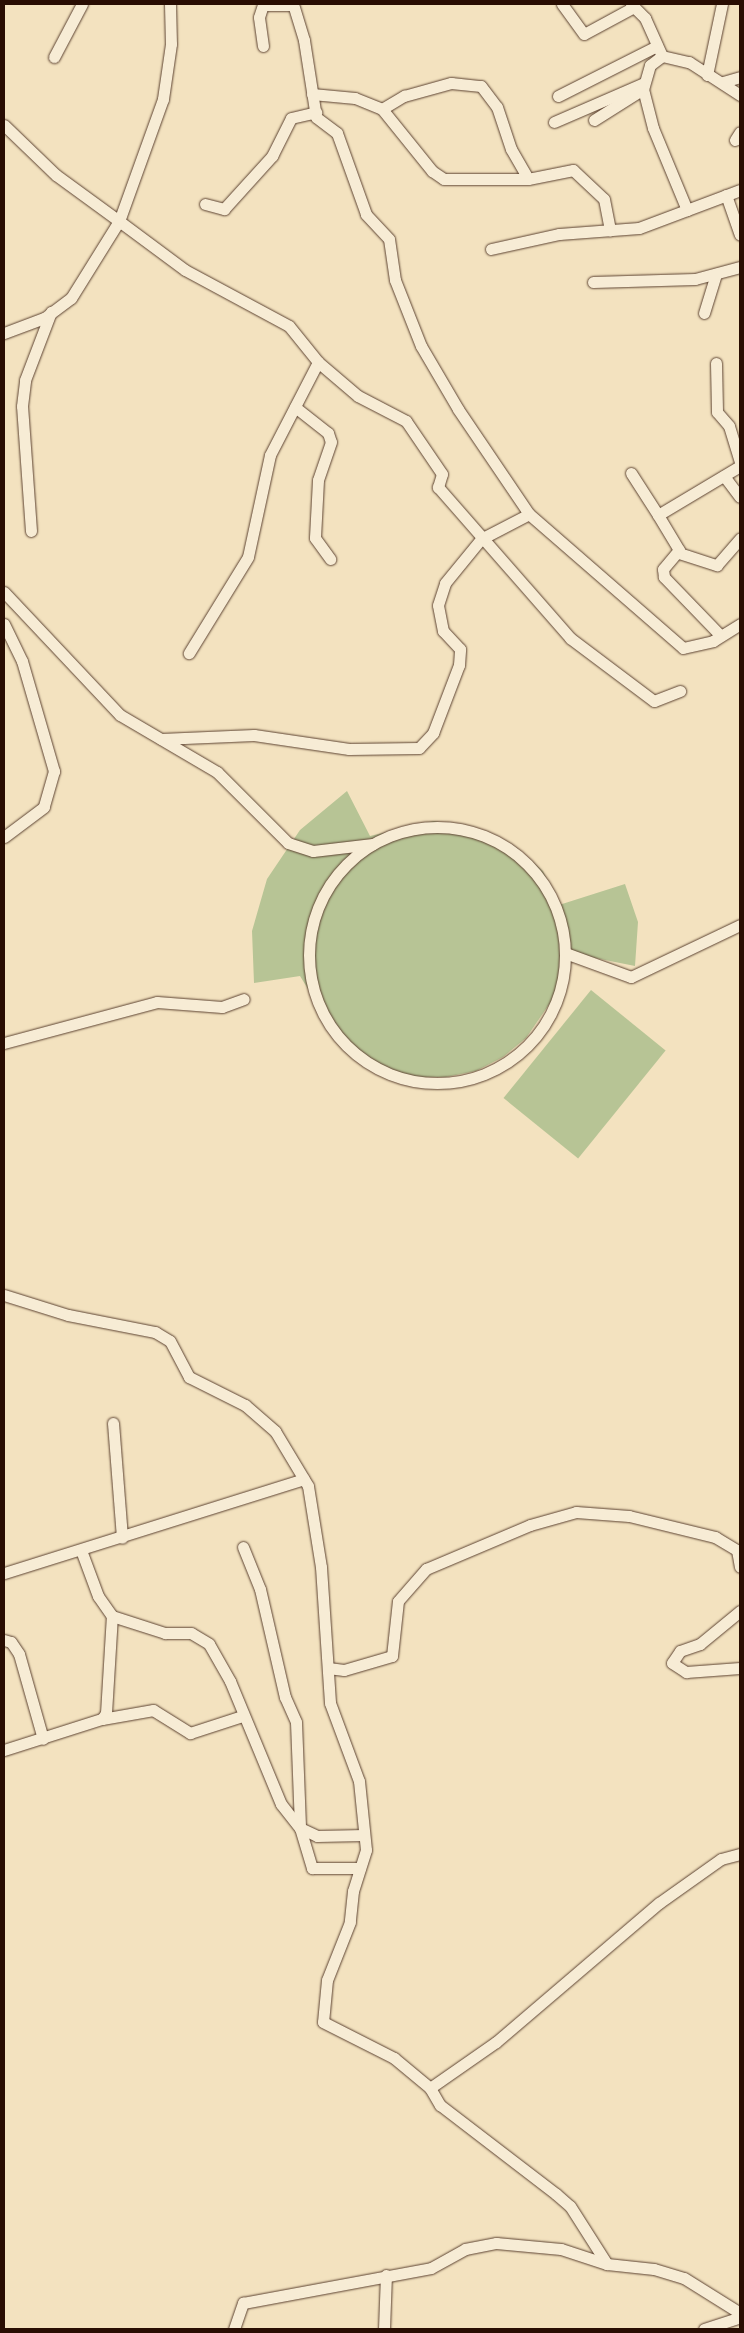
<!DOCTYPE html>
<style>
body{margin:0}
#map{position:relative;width:744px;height:2333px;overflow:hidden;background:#f3e2bf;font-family:Alegreya,serif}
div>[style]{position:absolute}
.green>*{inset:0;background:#b7c495;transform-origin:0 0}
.roads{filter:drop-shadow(0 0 1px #5c4231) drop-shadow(0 0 1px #5c4231)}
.minor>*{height:11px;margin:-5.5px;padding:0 5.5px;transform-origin:5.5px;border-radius:5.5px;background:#f7ecd5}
.minor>.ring{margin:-5.5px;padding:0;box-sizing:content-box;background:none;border:11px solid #f7ecd5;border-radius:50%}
span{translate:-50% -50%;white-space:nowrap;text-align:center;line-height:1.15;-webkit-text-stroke:5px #f7ecd5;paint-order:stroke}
.frame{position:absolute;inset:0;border:5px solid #290d02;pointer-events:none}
</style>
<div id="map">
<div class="green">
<div style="clip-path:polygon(347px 791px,370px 836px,434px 821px,477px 829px,517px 848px,543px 871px,559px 905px,625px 884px,638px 922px,635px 966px,565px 952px,561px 987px,526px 1038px,503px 1057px,476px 1071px,446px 1077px,416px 1077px,387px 1070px,360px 1056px,337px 1036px,300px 976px,254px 983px,252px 931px,267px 879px,300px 830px)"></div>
<div style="left:591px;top:990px;width:96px;height:139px;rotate:39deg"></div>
</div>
<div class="roads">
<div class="minor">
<div style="left:170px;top:4px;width:40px;rotate:88.6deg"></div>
<div style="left:171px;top:44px;width:56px;rotate:98.3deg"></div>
<div style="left:163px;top:99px;width:130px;rotate:109.8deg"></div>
<div style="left:119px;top:221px;width:82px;rotate:36.6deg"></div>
<div style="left:185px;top:270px;width:118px;rotate:28.3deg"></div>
<div style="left:289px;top:326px;width:46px;rotate:51.1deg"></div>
<div style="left:318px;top:362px;width:105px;rotate:117.3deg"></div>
<div style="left:270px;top:455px;width:104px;rotate:102.2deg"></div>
<div style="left:248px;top:557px;width:113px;rotate:121.6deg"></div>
<div style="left:562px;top:4px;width:37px;rotate:54deg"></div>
<div style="left:584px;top:34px;width:57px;rotate:-28.4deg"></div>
<div style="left:631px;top:4px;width:20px;rotate:45deg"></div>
<div style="left:645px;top:18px;width:42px;rotate:65.9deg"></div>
<div style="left:662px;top:56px;width:28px;rotate:13deg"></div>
<div style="left:689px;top:62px;width:61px;rotate:32.9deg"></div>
<div style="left:263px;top:46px;width:29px;rotate:-98deg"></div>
<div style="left:259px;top:17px;width:13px;rotate:-72deg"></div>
<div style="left:263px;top:5px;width:30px"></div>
<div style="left:662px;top:56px;width:15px;rotate:143deg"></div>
<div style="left:650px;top:65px;width:25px;rotate:106deg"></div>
<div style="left:643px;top:89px;width:40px;rotate:75.6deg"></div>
<div style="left:653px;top:128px;width:89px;rotate:67.5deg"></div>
<div style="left:54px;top:57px;width:60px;rotate:-62.2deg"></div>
<div style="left:707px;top:75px;width:73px;rotate:-78.1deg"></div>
<div style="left:723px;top:82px;width:18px;rotate:-16deg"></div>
<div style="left:312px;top:94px;width:43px;rotate:5.3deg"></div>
<div style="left:355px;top:98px;width:29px;rotate:22deg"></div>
<div style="left:382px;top:109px;width:80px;rotate:51.1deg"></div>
<div style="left:432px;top:171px;width:14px;rotate:34deg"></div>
<div style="left:444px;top:179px;width:84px"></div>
<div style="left:528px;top:179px;width:46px;rotate:-11.3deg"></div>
<div style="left:573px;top:170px;width:42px;rotate:43.1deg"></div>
<div style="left:604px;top:199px;width:32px;rotate:79deg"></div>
<div style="left:558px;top:96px;width:111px;rotate:-26.8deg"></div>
<div style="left:382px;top:109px;width:26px;rotate:-31deg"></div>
<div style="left:404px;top:96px;width:49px;rotate:-15.5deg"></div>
<div style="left:451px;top:83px;width:30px;rotate:6deg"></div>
<div style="left:481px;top:86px;width:26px;rotate:53deg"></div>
<div style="left:497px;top:107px;width:44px;rotate:71.6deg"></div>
<div style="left:511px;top:149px;width:34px;rotate:60deg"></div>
<div style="left:594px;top:120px;width:58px;rotate:-32.3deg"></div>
<div style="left:554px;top:122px;width:98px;rotate:-23.4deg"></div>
<div style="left:4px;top:125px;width:72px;rotate:43.9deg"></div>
<div style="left:56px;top:175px;width:78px;rotate:36.1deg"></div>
<div style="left:119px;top:221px;width:91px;rotate:121.9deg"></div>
<div style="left:71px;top:298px;width:34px;rotate:143deg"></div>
<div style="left:44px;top:318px;width:43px;rotate:159.4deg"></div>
<div style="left:735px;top:140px;width:9px;rotate:-58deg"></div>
<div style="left:726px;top:195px;width:42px;rotate:70.7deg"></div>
<div style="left:205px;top:204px;width:20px;rotate:15deg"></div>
<div style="left:224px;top:209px;width:72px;rotate:-47.8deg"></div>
<div style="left:272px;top:156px;width:42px;rotate:-63.4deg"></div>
<div style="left:291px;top:118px;width:26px;rotate:-13deg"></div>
<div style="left:491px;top:249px;width:70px;rotate:-12.4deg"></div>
<div style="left:559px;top:234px;width:80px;rotate:-4.3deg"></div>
<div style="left:639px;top:228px;width:108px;rotate:-20.6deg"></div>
<div style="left:593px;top:282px;width:102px;rotate:-1.7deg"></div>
<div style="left:695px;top:279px;width:47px;rotate:-14.9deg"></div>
<div style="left:704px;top:313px;width:41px;rotate:-72.9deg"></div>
<div style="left:318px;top:362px;width:52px;rotate:40.4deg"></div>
<div style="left:358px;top:396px;width:54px;rotate:27.5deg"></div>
<div style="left:406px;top:421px;width:64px;rotate:55.8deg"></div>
<div style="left:442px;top:474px;width:14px;rotate:107deg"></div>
<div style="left:438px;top:487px;width:201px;rotate:48.8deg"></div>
<div style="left:570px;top:638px;width:105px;rotate:36.9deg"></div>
<div style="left:654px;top:701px;width:28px;rotate:-21deg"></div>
<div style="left:716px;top:363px;width:49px;rotate:88.8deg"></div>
<div style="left:717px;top:412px;width:18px;rotate:49deg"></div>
<div style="left:729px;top:426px;width:37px;rotate:73deg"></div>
<div style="left:295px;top:407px;width:42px;rotate:38.2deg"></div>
<div style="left:328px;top:433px;width:9px;rotate:72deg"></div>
<div style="left:331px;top:442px;width:40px;rotate:108.9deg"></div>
<div style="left:318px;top:480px;width:58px;rotate:93deg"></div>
<div style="left:315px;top:538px;width:26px;rotate:54deg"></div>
<div style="left:631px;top:473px;width:50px;rotate:57.3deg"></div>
<div style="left:724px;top:476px;width:26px;rotate:53deg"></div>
<div style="left:529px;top:514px;width:204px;rotate:41deg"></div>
<div style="left:683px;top:648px;width:31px;rotate:-13deg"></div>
<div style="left:713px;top:641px;width:32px;rotate:-32deg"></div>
<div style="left:31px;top:531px;width:125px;rotate:-94.1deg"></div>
<div style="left:22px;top:406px;width:26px;rotate:-83deg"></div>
<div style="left:25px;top:380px;width:73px;rotate:-69.1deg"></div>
<div style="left:679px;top:553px;width:40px;rotate:18deg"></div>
<div style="left:717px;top:565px;width:35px;rotate:-49deg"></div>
<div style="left:4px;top:592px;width:169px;rotate:46.7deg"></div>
<div style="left:120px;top:715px;width:113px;rotate:30.4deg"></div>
<div style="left:217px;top:772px;width:100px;rotate:45deg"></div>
<div style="left:288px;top:843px;width:26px;rotate:18deg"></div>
<div style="left:313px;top:851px;width:60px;rotate:-6.7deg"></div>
<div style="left:4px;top:624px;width:41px;rotate:64.1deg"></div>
<div style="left:22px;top:661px;width:115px;rotate:73.8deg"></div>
<div style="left:54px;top:771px;width:37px;rotate:106deg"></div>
<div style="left:44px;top:807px;width:50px;rotate:143.1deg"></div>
<div style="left:720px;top:635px;width:81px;rotate:-134deg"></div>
<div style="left:664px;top:577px;width:8px;rotate:-97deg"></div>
<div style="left:663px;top:569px;width:25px;rotate:-50deg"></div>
<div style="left:679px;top:550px;width:41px;rotate:-121deg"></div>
<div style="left:658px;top:515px;width:96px;rotate:-30.9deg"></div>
<div style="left:161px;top:739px;width:93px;rotate:-2.5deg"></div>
<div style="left:254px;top:735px;width:96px;rotate:8.4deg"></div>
<div style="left:349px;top:749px;width:70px;rotate:-0.8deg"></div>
<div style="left:419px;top:748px;width:21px;rotate:-47deg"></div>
<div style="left:433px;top:733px;width:73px;rotate:-69.1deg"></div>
<div style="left:459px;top:665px;width:16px;rotate:-86deg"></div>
<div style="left:460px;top:649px;width:25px;rotate:-133deg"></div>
<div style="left:443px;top:631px;width:26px;rotate:-101deg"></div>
<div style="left:438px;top:605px;width:23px;rotate:-72deg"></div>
<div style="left:445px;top:583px;width:57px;rotate:-50.7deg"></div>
<div style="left:481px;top:539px;width:54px;rotate:-27.5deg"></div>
<div style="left:529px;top:514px;width:127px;rotate:-124.1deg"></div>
<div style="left:458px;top:409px;width:73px;rotate:-120.4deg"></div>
<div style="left:421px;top:346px;width:71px;rotate:-111.5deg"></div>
<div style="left:395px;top:280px;width:41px;rotate:-98.3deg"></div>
<div style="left:389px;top:239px;width:34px;rotate:-133deg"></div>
<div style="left:366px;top:214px;width:86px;rotate:-109.7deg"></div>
<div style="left:337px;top:133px;width:26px;rotate:-143deg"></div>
<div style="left:316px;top:117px;width:78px;rotate:-98.9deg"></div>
<div style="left:304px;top:40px;width:38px;rotate:-107deg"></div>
<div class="ring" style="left:309px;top:827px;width:245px;height:245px"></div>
<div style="left:568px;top:954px;width:67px;rotate:20.1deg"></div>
<div style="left:631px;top:977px;width:121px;rotate:-25.5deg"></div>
<div style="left:4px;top:1043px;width:158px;rotate:-15deg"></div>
<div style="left:157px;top:1002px;width:65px;rotate:4.4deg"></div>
<div style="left:222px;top:1007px;width:23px;rotate:-20deg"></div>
<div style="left:4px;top:1295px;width:67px;rotate:17.4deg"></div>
<div style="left:68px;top:1315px;width:89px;rotate:11.1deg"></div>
<div style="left:155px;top:1332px;width:17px;rotate:31deg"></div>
<div style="left:170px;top:1341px;width:41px;rotate:62.2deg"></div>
<div style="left:189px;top:1377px;width:63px;rotate:26.6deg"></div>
<div style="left:245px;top:1405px;width:40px;rotate:41deg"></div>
<div style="left:275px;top:1431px;width:64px;rotate:59deg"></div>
<div style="left:308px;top:1486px;width:82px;rotate:80.9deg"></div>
<div style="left:321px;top:1567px;width:136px;rotate:86.2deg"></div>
<div style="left:330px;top:1703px;width:83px;rotate:69.6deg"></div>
<div style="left:359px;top:1781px;width:69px;rotate:84.2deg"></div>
<div style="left:366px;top:1850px;width:43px;rotate:107.6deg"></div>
<div style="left:353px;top:1891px;width:31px;rotate:96deg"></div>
<div style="left:350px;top:1922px;width:62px;rotate:111.6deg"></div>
<div style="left:327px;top:1980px;width:42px;rotate:95.4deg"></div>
<div style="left:323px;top:2022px;width:80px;rotate:26.9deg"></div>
<div style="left:394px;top:2058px;width:47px;rotate:39.8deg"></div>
<div style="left:430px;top:2088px;width:20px;rotate:60deg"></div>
<div style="left:440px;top:2105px;width:146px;rotate:37.5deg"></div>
<div style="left:556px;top:2194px;width:18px;rotate:41deg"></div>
<div style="left:570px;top:2206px;width:69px;rotate:57.5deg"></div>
<div style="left:607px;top:2264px;width:47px;rotate:6.1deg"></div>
<div style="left:654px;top:2269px;width:31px;rotate:17deg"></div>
<div style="left:684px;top:2278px;width:66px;rotate:32deg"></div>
<div style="left:113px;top:1423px;width:115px;rotate:85.5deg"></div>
<div style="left:243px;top:1547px;width:45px;rotate:68deg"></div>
<div style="left:260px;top:1589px;width:111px;rotate:77deg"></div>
<div style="left:285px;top:1697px;width:27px;rotate:66deg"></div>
<div style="left:296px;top:1722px;width:106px;rotate:87.8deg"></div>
<div style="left:300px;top:1828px;width:42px;rotate:73.3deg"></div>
<div style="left:312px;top:1868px;width:48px"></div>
<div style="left:4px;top:1573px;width:314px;rotate:-17.4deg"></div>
<div style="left:740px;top:1611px;width:52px;rotate:140.5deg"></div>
<div style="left:700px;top:1644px;width:21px;rotate:161deg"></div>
<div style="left:680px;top:1651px;width:14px;rotate:124deg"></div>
<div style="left:672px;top:1663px;width:17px;rotate:33deg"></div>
<div style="left:686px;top:1672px;width:54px;rotate:-4.2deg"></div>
<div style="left:112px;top:1616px;width:56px;rotate:17.8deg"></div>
<div style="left:165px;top:1633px;width:26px"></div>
<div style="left:191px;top:1633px;width:21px;rotate:31deg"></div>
<div style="left:209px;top:1644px;width:43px;rotate:60.4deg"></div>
<div style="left:230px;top:1681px;width:133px;rotate:67.5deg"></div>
<div style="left:281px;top:1804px;width:31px;rotate:52deg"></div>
<div style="left:300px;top:1828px;width:19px;rotate:25deg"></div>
<div style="left:317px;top:1836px;width:47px;rotate:-1.2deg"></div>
<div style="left:4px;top:1640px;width:7px;rotate:16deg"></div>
<div style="left:11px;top:1642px;width:14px;rotate:56deg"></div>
<div style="left:19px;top:1654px;width:88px;rotate:74.2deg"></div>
<div style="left:328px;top:1668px;width:16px;rotate:7deg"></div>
<div style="left:344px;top:1670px;width:50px;rotate:-16.3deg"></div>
<div style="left:392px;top:1656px;width:55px;rotate:-83.8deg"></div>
<div style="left:398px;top:1601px;width:43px;rotate:-48.8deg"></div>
<div style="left:426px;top:1569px;width:113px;rotate:-22.9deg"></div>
<div style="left:530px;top:1525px;width:48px;rotate:-15.8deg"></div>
<div style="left:576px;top:1512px;width:53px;rotate:4.3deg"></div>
<div style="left:629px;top:1516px;width:89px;rotate:13.7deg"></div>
<div style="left:715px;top:1537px;width:26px;rotate:31deg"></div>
<div style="left:737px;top:1550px;width:17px;rotate:80deg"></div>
<div style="left:102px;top:1719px;width:52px;rotate:-10deg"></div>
<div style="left:153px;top:1710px;width:44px;rotate:31.9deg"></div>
<div style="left:190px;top:1733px;width:55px;rotate:-18.1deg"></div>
<div style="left:4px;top:1750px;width:103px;rotate:-17.6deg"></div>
<div style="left:102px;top:1719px;width:7px;rotate:-56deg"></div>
<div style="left:106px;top:1713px;width:97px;rotate:-86.5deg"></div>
<div style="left:112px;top:1616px;width:24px;rotate:-125deg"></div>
<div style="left:98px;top:1596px;width:49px;rotate:-110.3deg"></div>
<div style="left:430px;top:2088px;width:80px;rotate:-34.9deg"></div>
<div style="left:496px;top:2042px;width:214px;rotate:-40.5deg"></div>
<div style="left:659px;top:1903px;width:76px;rotate:-35.4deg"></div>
<div style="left:721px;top:1859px;width:20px;rotate:-15deg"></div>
<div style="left:234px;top:2329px;width:28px;rotate:-71deg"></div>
<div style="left:243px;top:2303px;width:191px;rotate:-10.5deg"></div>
<div style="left:431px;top:2268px;width:39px;rotate:-29deg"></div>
<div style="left:465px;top:2249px;width:32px;rotate:-11deg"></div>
<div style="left:496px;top:2243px;width:65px;rotate:5.3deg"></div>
<div style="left:561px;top:2249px;width:48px;rotate:18.1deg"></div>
<div style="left:384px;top:2329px;width:54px;rotate:-87.9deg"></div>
<div style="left:704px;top:2329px;width:38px;rotate:-18deg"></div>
</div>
</div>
<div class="frame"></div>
</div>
